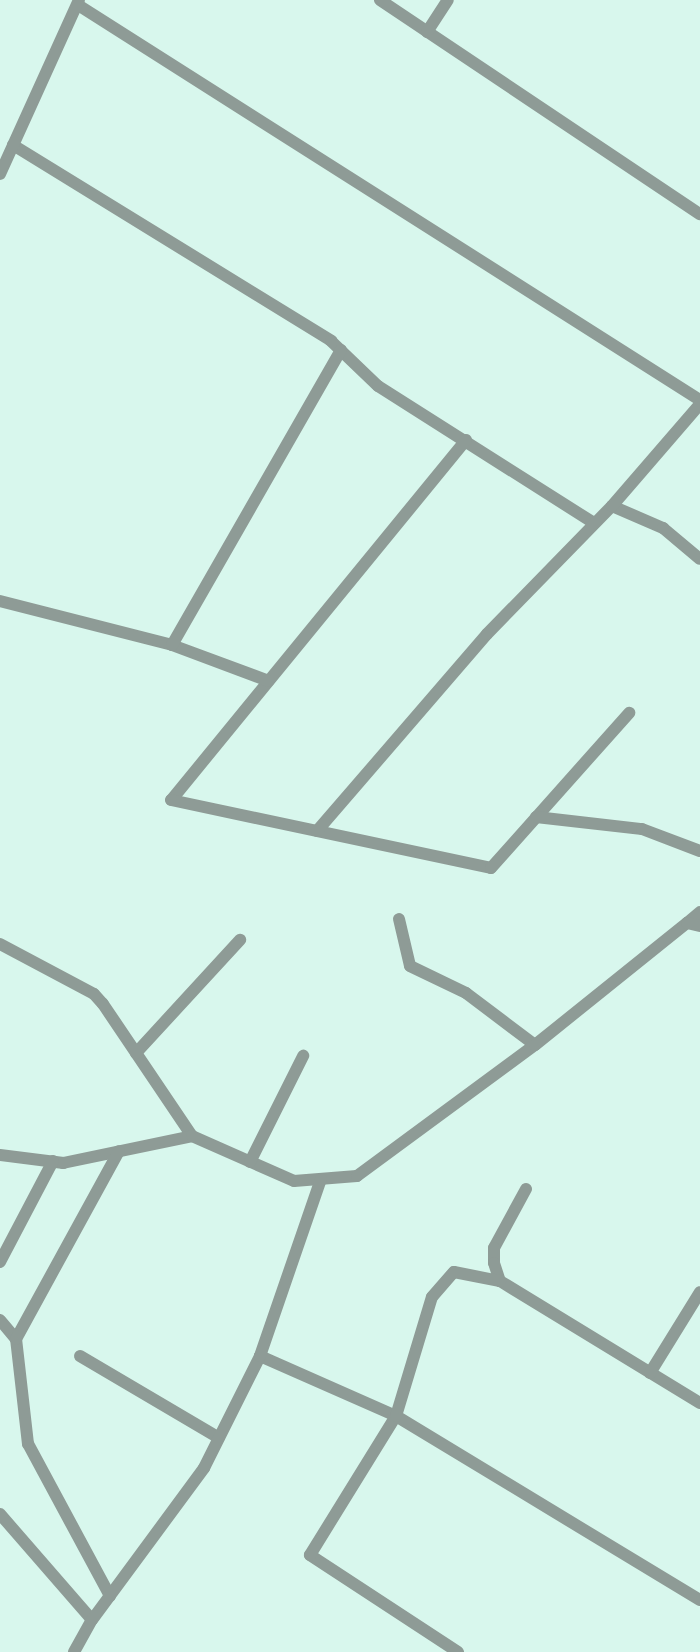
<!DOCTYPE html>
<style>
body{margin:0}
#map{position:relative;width:700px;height:1652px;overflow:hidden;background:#d8f7ed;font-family:Commissioner,sans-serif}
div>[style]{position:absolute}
.minor>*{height:12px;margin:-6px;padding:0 6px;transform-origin:6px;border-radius:6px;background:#8e9b96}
span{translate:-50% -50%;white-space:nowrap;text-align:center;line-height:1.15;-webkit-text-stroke:4px #f8fefc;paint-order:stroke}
</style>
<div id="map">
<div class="minor">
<div style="left:380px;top:0;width:385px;rotate:33.8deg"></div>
<div style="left:78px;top:5px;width:737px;rotate:32.42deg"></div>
<div style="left:427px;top:32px;width:38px;rotate:-57deg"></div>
<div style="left:13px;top:145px;width:374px;rotate:31.6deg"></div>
<div style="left:331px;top:341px;width:65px;rotate:43.8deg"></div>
<div style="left:378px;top:386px;width:256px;rotate:32.4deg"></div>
<div style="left:0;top:174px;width:191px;rotate:-65.6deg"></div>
<div style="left:466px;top:440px;width:465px;rotate:129.3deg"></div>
<div style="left:171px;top:800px;width:327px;rotate:12deg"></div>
<div style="left:491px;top:868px;width:208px;rotate:-48.3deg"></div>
<div style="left:612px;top:506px;width:56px;rotate:23.3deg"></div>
<div style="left:663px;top:528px;width:48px;rotate:40deg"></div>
<div style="left:0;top:601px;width:178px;rotate:14.3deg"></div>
<div style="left:172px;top:645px;width:103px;rotate:20.4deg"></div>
<div style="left:172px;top:645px;width:340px;rotate:-60.2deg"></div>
<div style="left:536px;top:817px;width:107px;rotate:6.5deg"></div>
<div style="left:642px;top:829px;width:62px;rotate:20.8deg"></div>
<div style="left:317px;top:831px;width:260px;rotate:-49.2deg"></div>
<div style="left:487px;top:634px;width:179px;rotate:-45.7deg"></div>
<div style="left:612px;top:506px;width:135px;rotate:-49.2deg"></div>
<div style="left:399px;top:919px;width:48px;rotate:76.8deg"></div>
<div style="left:410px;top:966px;width:62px;rotate:25.7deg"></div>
<div style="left:466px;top:993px;width:86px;rotate:37deg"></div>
<div style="left:687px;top:923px;width:17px;rotate:-40deg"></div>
<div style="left:0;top:944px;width:106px;rotate:28deg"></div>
<div style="left:94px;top:994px;width:13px;rotate:48deg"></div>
<div style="left:103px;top:1004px;width:159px;rotate:56deg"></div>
<div style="left:136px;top:1053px;width:154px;rotate:-47.4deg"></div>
<div style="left:0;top:1155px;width:64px;rotate:7.2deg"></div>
<div style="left:63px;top:1163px;width:132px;rotate:-11.8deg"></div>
<div style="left:192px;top:1136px;width:111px;rotate:23.8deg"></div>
<div style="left:294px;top:1181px;width:63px;rotate:-4.5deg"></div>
<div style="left:357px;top:1176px;width:221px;rotate:-36.4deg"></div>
<div style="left:535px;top:1045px;width:195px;rotate:-38.8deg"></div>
<div style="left:687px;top:923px;width:13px;rotate:13deg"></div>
<div style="left:250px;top:1162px;width:119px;rotate:-63.4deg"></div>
<div style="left:526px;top:1189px;width:67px;rotate:118.5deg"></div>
<div style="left:494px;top:1248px;width:15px;rotate:90deg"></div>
<div style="left:494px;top:1263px;width:19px;rotate:72deg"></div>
<div style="left:500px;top:1281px;width:234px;rotate:31.4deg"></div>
<div style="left:0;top:1262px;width:114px;rotate:-62.3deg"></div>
<div style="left:0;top:1320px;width:25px;rotate:50deg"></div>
<div style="left:80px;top:1356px;width:161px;rotate:30.5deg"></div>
<div style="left:260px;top:1356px;width:149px;rotate:23.8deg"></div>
<div style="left:396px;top:1416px;width:355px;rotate:31.2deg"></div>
<div style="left:650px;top:1373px;width:95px;rotate:-58.3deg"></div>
<div style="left:0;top:1514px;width:140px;rotate:49deg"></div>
<div style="left:110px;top:1596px;width:173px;rotate:-118.3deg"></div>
<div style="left:28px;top:1444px;width:106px;rotate:-96.5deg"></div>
<div style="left:16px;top:1339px;width:214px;rotate:-61.3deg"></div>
<div style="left:74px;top:1652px;width:37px;rotate:-61deg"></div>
<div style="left:92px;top:1620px;width:189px;rotate:-53.6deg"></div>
<div style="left:204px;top:1468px;width:125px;rotate:-63.4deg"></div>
<div style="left:260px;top:1356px;width:187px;rotate:-71deg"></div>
<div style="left:458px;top:1652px;width:177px;rotate:-146.8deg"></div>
<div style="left:310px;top:1555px;width:163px;rotate:-58.3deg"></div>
<div style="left:396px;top:1416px;width:124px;rotate:-73.2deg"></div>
<div style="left:432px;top:1297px;width:33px;rotate:-49deg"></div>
<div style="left:454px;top:1272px;width:47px;rotate:11.1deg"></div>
</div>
</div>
